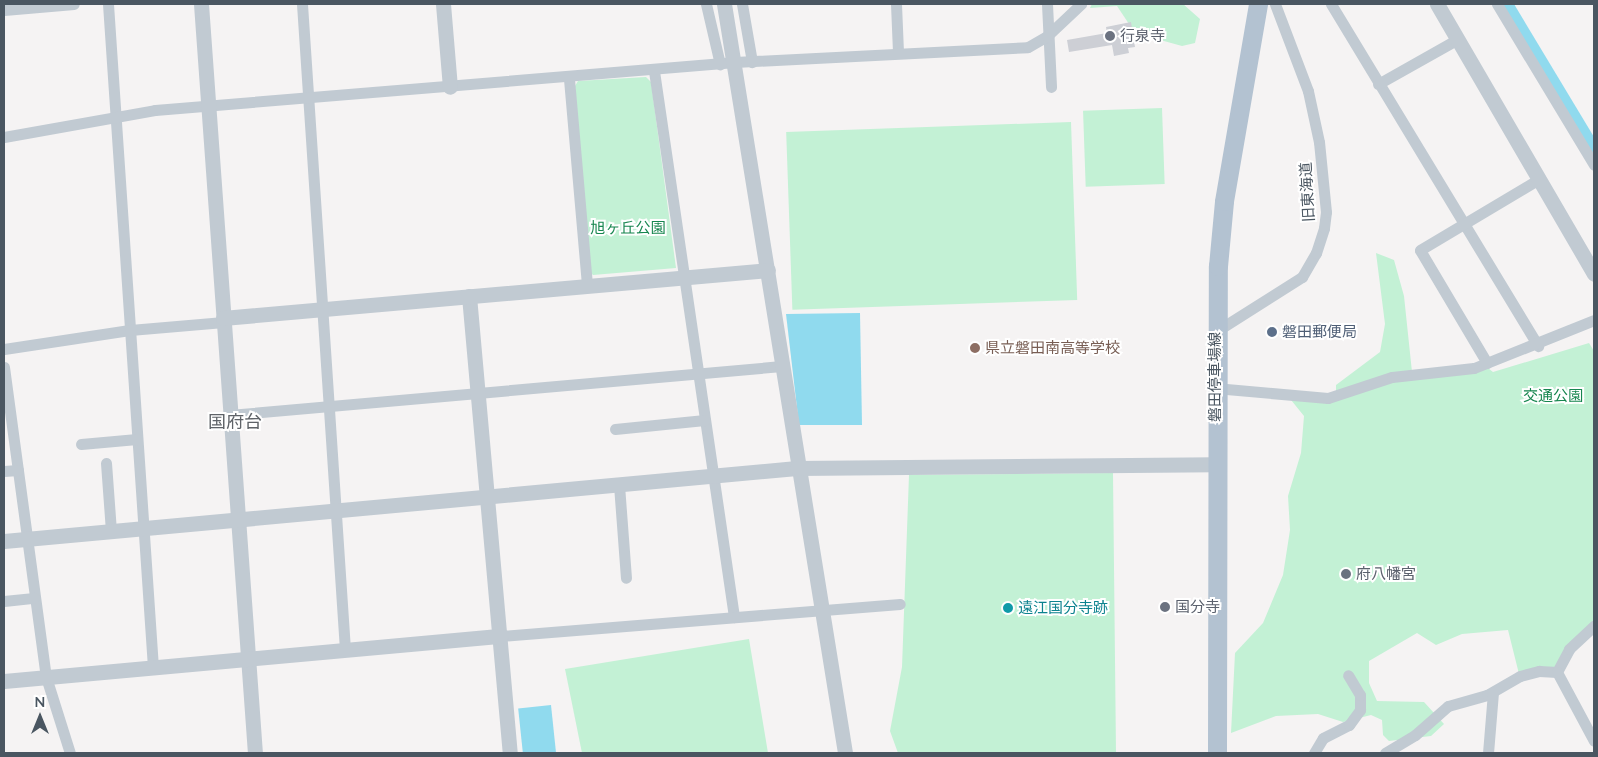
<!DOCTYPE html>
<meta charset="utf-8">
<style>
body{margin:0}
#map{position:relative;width:1598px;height:757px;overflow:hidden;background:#f5f3f3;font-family:Lato,"Noto Sans JP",sans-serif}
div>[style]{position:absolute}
.green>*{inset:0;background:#c3f1d5;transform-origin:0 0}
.water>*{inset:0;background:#90daee;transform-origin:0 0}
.building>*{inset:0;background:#cdcfd5}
.minor>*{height:11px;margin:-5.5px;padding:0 5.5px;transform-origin:5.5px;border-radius:5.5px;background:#c1cad2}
.tertiary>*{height:15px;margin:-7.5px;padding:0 7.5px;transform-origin:7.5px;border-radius:7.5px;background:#c1cad2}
.primary>*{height:19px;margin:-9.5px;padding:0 9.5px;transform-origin:9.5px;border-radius:9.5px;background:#b3c2d1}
.dots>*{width:14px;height:14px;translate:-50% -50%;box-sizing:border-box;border:2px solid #fff;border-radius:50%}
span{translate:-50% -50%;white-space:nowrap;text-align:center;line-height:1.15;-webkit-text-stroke:4px #fff;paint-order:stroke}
.worship-label{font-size:15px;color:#5b616d}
.left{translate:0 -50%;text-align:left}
.street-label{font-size:15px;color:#4a5661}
.park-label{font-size:15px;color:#17864f}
.service-label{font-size:15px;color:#4e5e75}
.education-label{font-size:15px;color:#785e54}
.culture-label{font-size:15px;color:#0d838f}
.quarter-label{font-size:18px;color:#5f6368}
.frame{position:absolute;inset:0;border:5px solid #4a5661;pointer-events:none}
.north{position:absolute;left:15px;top:692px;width:50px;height:50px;-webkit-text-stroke:4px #fff;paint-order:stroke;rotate:0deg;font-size:14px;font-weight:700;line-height:20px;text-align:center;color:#4a5661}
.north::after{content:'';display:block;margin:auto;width:18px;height:22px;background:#4a5661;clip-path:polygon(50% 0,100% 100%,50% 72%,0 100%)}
</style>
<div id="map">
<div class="green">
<div style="clip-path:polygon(1092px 4px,1183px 4px,1200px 19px,1195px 43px,1182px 46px,1135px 33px,1117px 6px,1090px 8px)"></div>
<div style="clip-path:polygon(646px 77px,651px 82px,676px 268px,593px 275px,590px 272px,575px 86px,578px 81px)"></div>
<div style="left:1162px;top:108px;width:76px;height:79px;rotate:88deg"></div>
<div style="left:1071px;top:122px;width:178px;height:285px;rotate:88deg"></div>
<div style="clip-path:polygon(1376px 253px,1394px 260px,1404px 296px,1412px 372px,1484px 365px,1493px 372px,1589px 343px,1594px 351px,1594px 622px,1557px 672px,1539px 671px,1521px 682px,1508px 630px,1462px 634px,1436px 645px,1417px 633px,1369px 661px,1369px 683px,1377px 701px,1424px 702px,1444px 724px,1431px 736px,1389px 741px,1383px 735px,1382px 720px,1371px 715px,1343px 722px,1318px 714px,1276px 716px,1231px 733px,1235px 653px,1263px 623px,1283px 575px,1290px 530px,1288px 496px,1301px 453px,1304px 416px,1287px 395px,1336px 394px,1336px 385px,1380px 352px,1385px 324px)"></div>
<div style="clip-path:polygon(1113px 473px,1116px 753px,898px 753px,890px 731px,902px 667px,909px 475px)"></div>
<div style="clip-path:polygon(749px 639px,768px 753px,582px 753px,565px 669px)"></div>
</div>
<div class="water">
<div style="clip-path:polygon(1500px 4px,1514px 4px,1594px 137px,1594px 162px)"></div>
<div style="clip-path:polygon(860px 313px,862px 425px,799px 425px,786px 314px)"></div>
<div style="left:551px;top:705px;width:48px;height:33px;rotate:84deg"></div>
</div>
<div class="building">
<div style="clip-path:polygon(1131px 22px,1135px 47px,1128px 48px,1129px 53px,1114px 56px,1112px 45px,1069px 52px,1067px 40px,1107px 33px,1106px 27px)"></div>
</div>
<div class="minor">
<div style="left:108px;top:4px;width:665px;rotate:86.12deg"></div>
<div style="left:302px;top:4px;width:647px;rotate:86.19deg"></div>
<div style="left:706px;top:4px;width:62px;rotate:76.9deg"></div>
<div style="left:742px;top:4px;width:59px;rotate:80.2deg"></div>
<div style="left:896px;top:4px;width:48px;rotate:87.6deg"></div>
<div style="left:1047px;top:4px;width:83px;rotate:87.2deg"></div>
<div style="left:1331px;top:4px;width:400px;rotate:58.8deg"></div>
<div style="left:1497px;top:4px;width:188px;rotate:58.9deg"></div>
<div style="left:4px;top:10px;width:70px;rotate:-4.9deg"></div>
<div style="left:654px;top:71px;width:552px;rotate:81.66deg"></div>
<div style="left:569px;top:79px;width:208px;rotate:85deg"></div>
<div style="left:1378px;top:84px;width:92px;rotate:-29.4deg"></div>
<div style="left:4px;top:137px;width:153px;rotate:-10.1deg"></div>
<div style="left:155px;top:110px;width:582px;rotate:-4.73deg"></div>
<div style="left:735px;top:62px;width:293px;rotate:-2.9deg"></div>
<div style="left:1028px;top:47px;width:22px;rotate:-30deg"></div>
<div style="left:1047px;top:36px;width:47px;rotate:-43.3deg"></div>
<div style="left:1215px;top:332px;width:103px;rotate:-32.3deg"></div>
<div style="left:1302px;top:277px;width:28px;rotate:-60deg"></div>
<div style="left:1316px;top:253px;width:26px;rotate:-72deg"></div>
<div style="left:1324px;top:228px;width:16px;rotate:-83deg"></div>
<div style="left:1326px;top:212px;width:70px;rotate:-95.7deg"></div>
<div style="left:1319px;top:142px;width:52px;rotate:-102.2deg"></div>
<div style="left:1308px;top:91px;width:93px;rotate:-110.8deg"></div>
<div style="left:4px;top:349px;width:127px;rotate:-8.6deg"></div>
<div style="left:130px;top:330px;width:94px;rotate:-4.9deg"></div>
<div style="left:1487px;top:363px;width:131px;rotate:-120.7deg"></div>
<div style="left:1420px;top:250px;width:139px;rotate:-30.8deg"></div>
<div style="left:4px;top:367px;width:313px;rotate:82.3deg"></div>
<div style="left:46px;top:677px;width:80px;rotate:72.5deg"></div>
<div style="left:1215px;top:388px;width:113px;rotate:5.1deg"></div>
<div style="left:1328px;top:398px;width:67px;rotate:-18.2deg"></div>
<div style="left:1392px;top:377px;width:82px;rotate:-6.3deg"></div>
<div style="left:1474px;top:368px;width:129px;rotate:-21.8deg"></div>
<div style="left:229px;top:415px;width:555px;rotate:-5.06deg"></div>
<div style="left:615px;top:429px;width:90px;rotate:-5.7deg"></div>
<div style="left:81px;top:444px;width:56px;rotate:-5.1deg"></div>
<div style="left:106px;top:463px;width:68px;rotate:85.8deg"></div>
<div style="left:4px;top:471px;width:14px;rotate:-4deg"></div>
<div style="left:619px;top:485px;width:93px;rotate:85.7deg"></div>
<div style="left:4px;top:601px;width:30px;rotate:-6deg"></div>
<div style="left:501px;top:636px;width:400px;rotate:-4.6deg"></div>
<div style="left:1557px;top:672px;width:26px;rotate:-62deg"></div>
<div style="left:1569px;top:649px;width:34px;rotate:-43deg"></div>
<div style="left:1314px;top:753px;width:17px;rotate:-59deg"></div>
<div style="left:1323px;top:738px;width:29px;rotate:-27deg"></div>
<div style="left:1349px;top:725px;width:19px;rotate:-54deg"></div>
<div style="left:1360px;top:710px;width:15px;rotate:-90deg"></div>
<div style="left:1360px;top:695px;width:23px;rotate:-121deg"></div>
<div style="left:1385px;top:753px;width:35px;rotate:-31deg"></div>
<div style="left:1415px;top:735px;width:44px;rotate:-41.3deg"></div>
<div style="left:1448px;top:706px;width:41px;rotate:-15.8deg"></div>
<div style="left:1487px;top:695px;width:38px;rotate:-30deg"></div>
<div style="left:1520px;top:676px;width:20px;rotate:-15deg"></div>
<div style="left:1539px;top:671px;width:18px;rotate:3deg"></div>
<div style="left:1557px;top:672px;width:78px;rotate:61.8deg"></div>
<div style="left:1488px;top:753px;width:61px;rotate:-85.3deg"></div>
</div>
<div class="tertiary">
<div style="left:201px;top:4px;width:751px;rotate:85.88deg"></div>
<div style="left:443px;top:4px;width:83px;rotate:85.2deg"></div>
<div style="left:724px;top:4px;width:759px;rotate:80.82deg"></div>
<div style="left:1437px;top:4px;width:312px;rotate:59.8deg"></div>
<div style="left:469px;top:296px;width:459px;rotate:84.9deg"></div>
<div style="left:223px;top:318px;width:547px;rotate:-5.03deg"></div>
<div style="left:4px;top:541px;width:796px;rotate:-5.26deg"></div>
<div style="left:797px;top:468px;width:418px;rotate:-0.5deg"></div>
<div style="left:4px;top:681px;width:499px;rotate:-5.2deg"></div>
</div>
<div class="primary">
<div style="left:1217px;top:753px;width:487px;rotate:-89.9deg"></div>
<div style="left:1218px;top:266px;width:65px;rotate:-84.7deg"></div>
<div style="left:1224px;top:201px;width:200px;rotate:-80.2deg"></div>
</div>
<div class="dots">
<div style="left:1110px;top:36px;background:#6b7280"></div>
<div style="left:1272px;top:332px;background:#5c6f8a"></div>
<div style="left:975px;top:348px;background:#8d6e63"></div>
<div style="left:1346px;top:574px;background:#6b7280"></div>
<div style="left:1165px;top:607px;background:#6b7280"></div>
<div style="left:1008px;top:608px;background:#0f9aa8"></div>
</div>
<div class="worship-label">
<span class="left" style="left:1120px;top:36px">行泉寺</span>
<span class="left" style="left:1356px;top:574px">府八幡宮</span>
<span class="left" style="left:1175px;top:607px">国分寺</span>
</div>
<div class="street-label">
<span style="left:1307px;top:192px;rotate:-93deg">旧東海道</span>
<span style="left:1215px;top:377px;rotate:-90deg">磐田停車場線</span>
</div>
<div class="park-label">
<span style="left:628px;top:228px">旭ヶ丘公園</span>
<span style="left:1553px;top:396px">交通公園</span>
</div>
<div class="service-label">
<span class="left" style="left:1282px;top:332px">磐田郵便局</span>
</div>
<div class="education-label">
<span class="left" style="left:985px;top:348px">県立磐田南高等学校</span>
</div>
<div class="culture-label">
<span class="left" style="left:1018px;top:608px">遠江国分寺跡</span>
</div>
<div class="quarter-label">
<span style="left:235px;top:421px">国府台</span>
</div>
<div class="frame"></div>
<div class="north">N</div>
</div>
